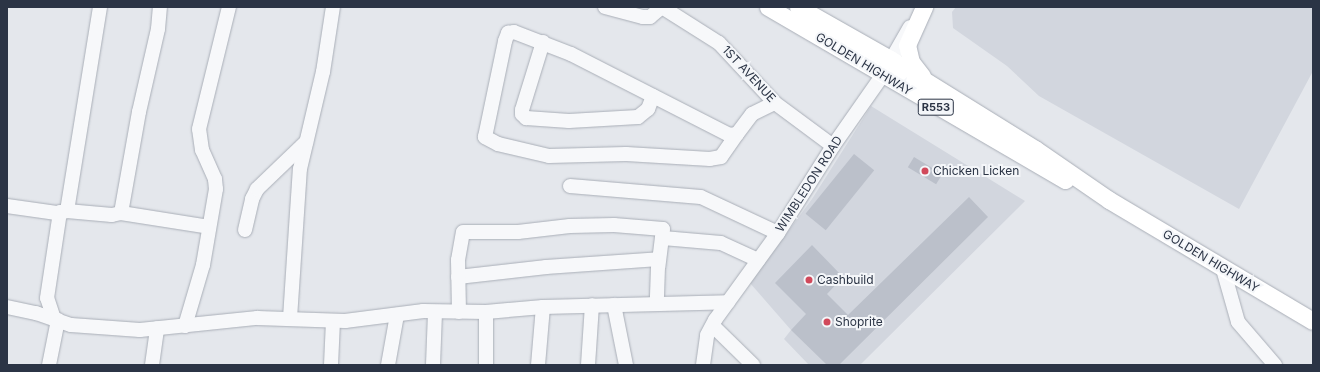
<!DOCTYPE html>
<style>
body{margin:0}
#map{position:relative;width:1320px;height:372px;overflow:hidden;background:#e4e7ec;font-family:Inter,sans-serif}
div>[style]{position:absolute}
.built>*{inset:0;background:#d2d6de}
.building>*{inset:0;background:#bbc0ca;transform-origin:0 0}
.roads{filter:drop-shadow(0 0 1px #a9aeb7) drop-shadow(0 0 1px #a9aeb7)}
.minor>*{height:14px;margin:-7px;padding:0 7px;transform-origin:7px;border-radius:7px;background:#f7f8fa}
.major>*{height:17px;margin:-8.5px;padding:0 8.5px;transform-origin:8.5px;border-radius:8.5px;background:#fff}
.dots>*{width:11px;height:11px;translate:-50% -50%;box-sizing:border-box;border:2px solid #f4f6f9;border-radius:50%}
span{translate:-50% -50%;white-space:nowrap;text-align:center;line-height:1.15;-webkit-text-stroke:4px #f4f6f9;paint-order:stroke}
.shield-label span{padding:1px 3px;background:#f4f6f9;border:1px solid;border-radius:3px;-webkit-text-stroke-width:0}
.shield-label{font-size:11px;color:#2b3445;font-weight:700}
.street-label{font-size:12px;color:#2b3445}
.poi-label{font-size:12px;color:#2b3445}
.left{translate:0 -50%;text-align:left}
.frame{position:absolute;inset:0;border:8px solid #2b3445;pointer-events:none}
</style>
<div id="map">
<div class="built">
<div style="clip-path:polygon(956px 7px,1313px 7px,1313px 71px,1239px 209px,1039px 96px,1007px 66px,953px 28px,952px 12px)"></div>
<div style="clip-path:polygon(871px 106px,1025px 201px,860px 365px,809px 365px,784px 339px,791px 330px,750px 283px,812px 199px)"></div>
</div>
<div class="building">
<div style="left:854px;top:154px;width:26px;height:77px;rotate:39deg"></div>
<div style="left:914px;top:157px;width:33px;height:12px;rotate:31deg"></div>
<div style="clip-path:polygon(969px 197px,988px 217px,839px 365px,827px 365px,791px 330px,806px 314px,775px 283px,812px 245px,843px 277px,827px 294px,848px 315px)"></div>
</div>
<div class="roads">
<div class="minor">
<div style="left:605px;top:7px;width:39px;rotate:15deg"></div>
<div style="left:643px;top:17px;width:7px"></div>
<div style="left:650px;top:17px;width:16px;rotate:-40deg"></div>
<div style="left:662px;top:7px;width:67px;rotate:32.3deg"></div>
<div style="left:719px;top:43px;width:82px;rotate:47deg"></div>
<div style="left:775px;top:103px;width:72px;rotate:36.6deg"></div>
<div style="left:543px;top:42px;width:71px;rotate:107.2deg"></div>
<div style="left:522px;top:110px;width:4px;rotate:90deg"></div>
<div style="left:522px;top:114px;width:6px;rotate:45deg"></div>
<div style="left:526px;top:118px;width:43px;rotate:4deg"></div>
<div style="left:569px;top:121px;width:69px;rotate:-3.3deg"></div>
<div style="left:638px;top:117px;width:13px;rotate:-39deg"></div>
<div style="left:648px;top:109px;width:14px;rotate:-69deg"></div>
<div style="left:737px;top:134px;width:28px;rotate:125deg"></div>
<div style="left:721px;top:157px;width:11px;rotate:170deg"></div>
<div style="left:710px;top:159px;width:84px;rotate:-176.6deg"></div>
<div style="left:626px;top:154px;width:77px;rotate:178.5deg"></div>
<div style="left:549px;top:156px;width:52px;rotate:-166.8deg"></div>
<div style="left:498px;top:144px;width:15px;rotate:-152deg"></div>
<div style="left:485px;top:137px;width:98px;rotate:-78.2deg"></div>
<div style="left:505px;top:41px;width:9px;rotate:-69deg"></div>
<div style="left:508px;top:33px;width:6px;rotate:-9deg"></div>
<div style="left:514px;top:32px;width:61px;rotate:21.1deg"></div>
<div style="left:571px;top:54px;width:178px;rotate:27.1deg"></div>
<div style="left:729px;top:135px;width:8px;rotate:-7deg"></div>
<div style="left:737px;top:134px;width:25px;rotate:-53deg"></div>
<div style="left:752px;top:114px;width:25px;rotate:-26deg"></div>
<div style="left:570px;top:186px;width:131px;rotate:4.8deg"></div>
<div style="left:701px;top:197px;width:85px;rotate:25.1deg"></div>
<div style="left:7px;top:206px;width:50px;rotate:8deg"></div>
<div style="left:57px;top:213px;width:10px;rotate:-11deg"></div>
<div style="left:67px;top:211px;width:45px;rotate:5.1deg"></div>
<div style="left:112px;top:215px;width:9px;rotate:-13deg"></div>
<div style="left:121px;top:213px;width:89px;rotate:9deg"></div>
<div style="left:67px;top:211px;width:207px;rotate:-80.8deg"></div>
<div style="left:121px;top:213px;width:103px;rotate:-79.9deg"></div>
<div style="left:139px;top:112px;width:85px;rotate:-77.1deg"></div>
<div style="left:158px;top:29px;width:22px;rotate:-85deg"></div>
<div style="left:245px;top:230px;width:32px;rotate:-77deg"></div>
<div style="left:252px;top:199px;width:11px;rotate:-63deg"></div>
<div style="left:257px;top:189px;width:68px;rotate:-43.8deg"></div>
<div style="left:663px;top:238px;width:58px;rotate:4.9deg"></div>
<div style="left:721px;top:243px;width:41px;rotate:24.7deg"></div>
<div style="left:1223px;top:269px;width:55px;rotate:74.2deg"></div>
<div style="left:1238px;top:322px;width:57px;rotate:49.3deg"></div>
<div style="left:458px;top:277px;width:89px;rotate:-6.5deg"></div>
<div style="left:546px;top:267px;width:113px;rotate:-4deg"></div>
<div style="left:614px;top:305px;width:61px;rotate:78.7deg"></div>
<div style="left:7px;top:307px;width:30px;rotate:12deg"></div>
<div style="left:36px;top:313px;width:37px;rotate:19deg"></div>
<div style="left:71px;top:325px;width:69px;rotate:4.1deg"></div>
<div style="left:140px;top:330px;width:118px;rotate:-5.9deg"></div>
<div style="left:257px;top:318px;width:88px;rotate:2deg"></div>
<div style="left:345px;top:321px;width:79px;rotate:-7.3deg"></div>
<div style="left:423px;top:311px;width:63px;rotate:0.9deg"></div>
<div style="left:486px;top:312px;width:57px;rotate:-5deg"></div>
<div style="left:543px;top:307px;width:185px;rotate:-1.5deg"></div>
<div style="left:459px;top:312px;width:52px;rotate:-91.1deg"></div>
<div style="left:458px;top:260px;width:28px;rotate:-80deg"></div>
<div style="left:463px;top:232px;width:55px"></div>
<div style="left:518px;top:232px;width:52px;rotate:-6.6deg"></div>
<div style="left:570px;top:226px;width:44px;rotate:-1.3deg"></div>
<div style="left:614px;top:225px;width:49px;rotate:4.7deg"></div>
<div style="left:663px;top:229px;width:38px;rotate:97deg"></div>
<div style="left:658px;top:267px;width:37px;rotate:92deg"></div>
<div style="left:486px;top:312px;width:53px;rotate:90deg"></div>
<div style="left:290px;top:318px;width:149px;rotate:-86.2deg"></div>
<div style="left:300px;top:169px;width:100px;rotate:-76.7deg"></div>
<div style="left:323px;top:72px;width:66px;rotate:-81.3deg"></div>
<div style="left:54px;top:319px;width:22px;rotate:-108deg"></div>
<div style="left:47px;top:298px;width:87px;rotate:-81.4deg"></div>
<div style="left:185px;top:326px;width:64px;rotate:-73.6deg"></div>
<div style="left:203px;top:265px;width:77px;rotate:-80.3deg"></div>
<div style="left:216px;top:189px;width:10px;rotate:-96deg"></div>
<div style="left:215px;top:179px;width:32px;rotate:-114deg"></div>
<div style="left:202px;top:150px;width:21px;rotate:-98deg"></div>
<div style="left:199px;top:129px;width:126px;rotate:-76.2deg"></div>
<div style="left:713px;top:326px;width:56px;rotate:44.3deg"></div>
<div style="left:49px;top:365px;width:46px;rotate:-78.7deg"></div>
<div style="left:152px;top:365px;width:37px;rotate:-82deg"></div>
<div style="left:331px;top:365px;width:44px;rotate:-87.4deg"></div>
<div style="left:388px;top:365px;width:51px;rotate:-79.8deg"></div>
<div style="left:433px;top:365px;width:53px;rotate:-87.8deg"></div>
<div style="left:538px;top:365px;width:58px;rotate:-85.1deg"></div>
<div style="left:588px;top:365px;width:60px;rotate:-86.2deg"></div>
<div style="left:703px;top:365px;width:30px;rotate:-82deg"></div>
<div style="left:707px;top:335px;width:17px;rotate:-62deg"></div>
<div style="left:715px;top:320px;width:107px;rotate:-54.1deg"></div>
<div style="left:778px;top:233px;width:103px;rotate:-57.7deg"></div>
<div style="left:833px;top:146px;width:85px;rotate:-55deg"></div>
<div style="left:882px;top:76px;width:56px;rotate:-60.3deg"></div>
</div>
<div class="major">
<div style="left:768px;top:7px;width:344px;rotate:30.2deg"></div>
<div style="left:798px;top:7px;width:106px;rotate:29.5deg"></div>
<div style="left:890px;top:59px;width:171px;rotate:31.8deg"></div>
<div style="left:1035px;top:149px;width:90px;rotate:34.6deg"></div>
<div style="left:1109px;top:200px;width:237px;rotate:30.7deg"></div>
<div style="left:922px;top:76px;width:18px;rotate:-128deg"></div>
<div style="left:911px;top:62px;width:17px;rotate:-103deg"></div>
<div style="left:907px;top:45px;width:42px;rotate:-65.9deg"></div>
</div>
</div>
<div class="dots">
<div style="left:925px;top:171px;background:#d1495b"></div>
<div style="left:809px;top:280px;background:#d1495b"></div>
<div style="left:827px;top:322px;background:#d1495b"></div>
</div>
<div class="shield-label">
<span style="left:936px;top:107px">R553</span>
</div>
<div class="street-label">
<span style="left:864px;top:64px;rotate:31deg">GOLDEN HIGHWAY</span>
<span style="left:749px;top:74px;rotate:47deg">1ST AVENUE</span>
<span style="left:809px;top:184px;rotate:-57deg">WIMBLEDON ROAD</span>
<span style="left:1211px;top:261px;rotate:31deg">GOLDEN HIGHWAY</span>
</div>
<div class="poi-label">
<span class="left" style="left:933px;top:171px">Chicken Licken</span>
<span class="left" style="left:817px;top:280px">Cashbuild</span>
<span class="left" style="left:835px;top:322px">Shoprite</span>
</div>
<div class="frame"></div>
</div>
